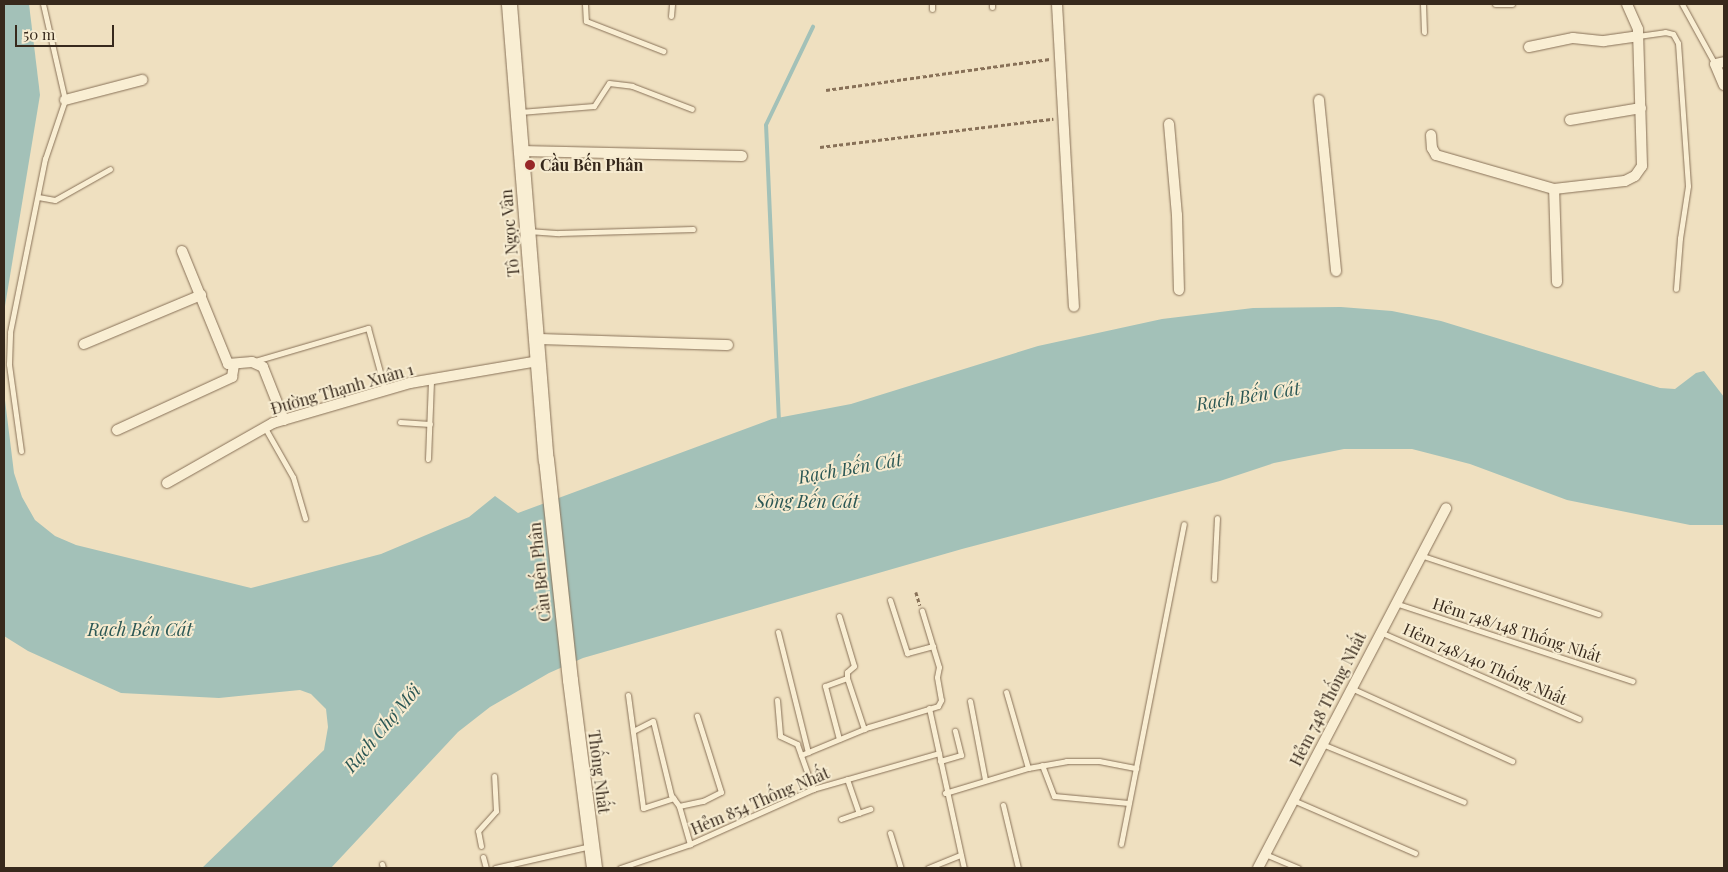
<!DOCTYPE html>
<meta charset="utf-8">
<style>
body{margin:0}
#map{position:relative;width:1728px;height:872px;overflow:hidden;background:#efe0c0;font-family:"Playfair Display",serif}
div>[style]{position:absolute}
.water>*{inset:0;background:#a3c1b8}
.stream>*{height:4px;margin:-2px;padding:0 2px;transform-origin:2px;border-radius:2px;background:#a3c1b8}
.path>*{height:2.5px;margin-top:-1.25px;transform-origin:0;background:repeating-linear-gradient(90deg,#887158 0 4px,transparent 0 6.5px)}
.roads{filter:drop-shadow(0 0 1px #887158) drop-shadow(0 0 1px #887158)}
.service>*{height:5px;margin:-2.5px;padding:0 2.5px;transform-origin:2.5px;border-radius:2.5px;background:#f9eed3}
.minor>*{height:10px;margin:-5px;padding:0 5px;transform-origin:5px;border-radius:5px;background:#f9eed3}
.secondary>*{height:15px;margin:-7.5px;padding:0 7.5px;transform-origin:7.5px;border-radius:7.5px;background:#f9eed3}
.dots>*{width:14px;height:14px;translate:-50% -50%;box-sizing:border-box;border:2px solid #f6ebd0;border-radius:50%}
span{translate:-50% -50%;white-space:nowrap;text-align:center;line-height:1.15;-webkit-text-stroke:4px #f6ebd0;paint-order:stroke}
.poi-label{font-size:16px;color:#37291c;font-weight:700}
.left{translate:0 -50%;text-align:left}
.street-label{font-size:16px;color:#37291c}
.water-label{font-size:18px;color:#2b5754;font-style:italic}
.frame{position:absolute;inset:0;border:5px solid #37291c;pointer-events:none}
.scale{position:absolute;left:15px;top:25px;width:99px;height:22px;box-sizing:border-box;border:2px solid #37291c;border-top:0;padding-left:6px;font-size:15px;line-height:18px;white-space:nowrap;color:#37291c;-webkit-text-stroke:4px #f6ebd0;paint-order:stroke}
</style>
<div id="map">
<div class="water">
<div style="clip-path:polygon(4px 4px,29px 4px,40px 95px,4px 312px)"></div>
<div style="clip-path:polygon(1341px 307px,1392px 311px,1441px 321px,1660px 388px,1675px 389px,1696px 373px,1704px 371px,1724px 397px,1724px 525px,1690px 525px,1567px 500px,1470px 464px,1412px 449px,1344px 449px,1274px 463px,1220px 481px,962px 549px,583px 658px,549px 673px,490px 707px,458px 732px,331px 868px,202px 868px,324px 750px,328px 727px,326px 709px,311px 694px,300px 690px,219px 698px,121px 693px,28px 651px,4px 636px,4px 392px,14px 473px,22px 497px,35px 520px,55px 536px,76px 545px,251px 588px,381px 554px,469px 517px,495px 496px,518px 513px,772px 419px,851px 404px,1038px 346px,1162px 319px,1253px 308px)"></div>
</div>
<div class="stream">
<div style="left:779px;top:422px;width:297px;rotate:-92.5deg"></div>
<div style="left:766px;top:125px;width:109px;rotate:-64.4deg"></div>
</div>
<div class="path">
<div style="left:826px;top:90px;width:226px;rotate:-7.9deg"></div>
<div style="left:820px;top:147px;width:235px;rotate:-6.9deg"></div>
<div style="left:916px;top:592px;width:14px;rotate:73deg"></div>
</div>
<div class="roads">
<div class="service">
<div style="left:585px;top:4px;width:17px;rotate:87deg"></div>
<div style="left:586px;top:21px;width:83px;rotate:21.3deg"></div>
<div style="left:932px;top:4px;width:5px;rotate:90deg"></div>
<div style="left:992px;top:4px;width:3px;rotate:90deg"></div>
<div style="left:1423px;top:4px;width:28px;rotate:88deg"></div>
<div style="left:1495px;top:4px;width:17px"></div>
<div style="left:1682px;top:4px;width:68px;rotate:61.2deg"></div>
<div style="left:671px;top:16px;width:12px;rotate:-85deg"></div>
<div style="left:1638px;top:36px;width:27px;rotate:-8deg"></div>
<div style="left:1665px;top:32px;width:8px;rotate:14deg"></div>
<div style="left:1673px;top:34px;width:10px;rotate:61deg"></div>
<div style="left:1678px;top:43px;width:143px;rotate:86deg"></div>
<div style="left:1688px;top:186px;width:53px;rotate:98.7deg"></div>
<div style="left:1680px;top:238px;width:51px;rotate:94.5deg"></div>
<div style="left:520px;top:112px;width:74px;rotate:-4.6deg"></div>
<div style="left:594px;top:106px;width:27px;rotate:-57deg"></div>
<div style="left:609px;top:83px;width:23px;rotate:7deg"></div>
<div style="left:632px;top:86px;width:64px;rotate:21deg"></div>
<div style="left:38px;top:197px;width:17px;rotate:10deg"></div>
<div style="left:55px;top:200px;width:63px;rotate:-29.4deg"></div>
<div style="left:528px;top:231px;width:31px;rotate:4deg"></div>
<div style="left:559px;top:233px;width:134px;rotate:-1.7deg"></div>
<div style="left:255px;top:361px;width:118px;rotate:-16.3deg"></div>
<div style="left:368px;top:328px;width:64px;rotate:74.7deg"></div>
<div style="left:400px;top:422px;width:30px;rotate:4deg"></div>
<div style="left:265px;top:428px;width:56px;rotate:60.3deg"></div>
<div style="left:293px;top:477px;width:43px;rotate:73.7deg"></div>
<div style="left:21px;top:451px;width:88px;rotate:-97.9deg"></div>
<div style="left:9px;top:364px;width:32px;rotate:-88deg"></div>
<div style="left:10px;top:332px;width:177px;rotate:-78.6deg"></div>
<div style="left:45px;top:159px;width:62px;rotate:-71.3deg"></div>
<div style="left:65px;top:100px;width:98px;rotate:-102.9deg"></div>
<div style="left:428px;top:459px;width:79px;rotate:-87.8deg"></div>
<div style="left:1420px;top:555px;width:188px;rotate:18.3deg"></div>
<div style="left:1214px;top:579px;width:61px;rotate:-87.2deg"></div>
<div style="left:890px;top:600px;width:56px;rotate:72.2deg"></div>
<div style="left:907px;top:653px;width:27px;rotate:-15deg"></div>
<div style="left:1395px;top:603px;width:250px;rotate:18.2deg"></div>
<div style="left:839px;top:616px;width:52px;rotate:73.3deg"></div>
<div style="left:854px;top:666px;width:9px;rotate:139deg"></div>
<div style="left:847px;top:672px;width:6px;rotate:90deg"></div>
<div style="left:847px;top:678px;width:54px;rotate:71.6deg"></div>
<div style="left:778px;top:632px;width:124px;rotate:76deg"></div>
<div style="left:1380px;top:632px;width:217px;rotate:23.6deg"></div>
<div style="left:1351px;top:688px;width:177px;rotate:24.4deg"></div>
<div style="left:628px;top:695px;width:114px;rotate:82.4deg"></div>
<div style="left:643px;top:808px;width:32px;rotate:-18deg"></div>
<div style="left:777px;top:700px;width:36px;rotate:85deg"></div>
<div style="left:780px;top:736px;width:19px;rotate:25deg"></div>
<div style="left:797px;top:744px;width:48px;rotate:70.4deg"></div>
<div style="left:970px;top:701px;width:80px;rotate:79.2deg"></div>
<div style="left:929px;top:708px;width:164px;rotate:77.7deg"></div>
<div style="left:633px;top:731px;width:22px;rotate:-27deg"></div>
<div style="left:653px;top:721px;width:76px;rotate:76.3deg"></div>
<div style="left:671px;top:795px;width:14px;rotate:54deg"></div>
<div style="left:679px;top:806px;width:40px;rotate:74deg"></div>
<div style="left:839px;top:739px;width:55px;rotate:-104.8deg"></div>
<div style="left:825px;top:686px;width:23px;rotate:-20deg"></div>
<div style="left:1322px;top:744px;width:153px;rotate:22.2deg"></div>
<div style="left:801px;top:755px;width:74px;rotate:-22.4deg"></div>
<div style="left:869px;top:727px;width:72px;rotate:-16.9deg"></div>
<div style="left:938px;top:706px;width:7px;rotate:-63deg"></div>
<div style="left:941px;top:700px;width:23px;rotate:-100deg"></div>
<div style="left:937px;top:677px;width:10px;rotate:-79deg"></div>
<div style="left:939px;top:667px;width:59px;rotate:-106.9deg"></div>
<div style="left:940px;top:761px;width:22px;rotate:-16deg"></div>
<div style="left:961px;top:755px;width:25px;rotate:-104deg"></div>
<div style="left:1042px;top:765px;width:33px;rotate:69deg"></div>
<div style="left:1054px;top:796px;width:75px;rotate:5.3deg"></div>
<div style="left:1028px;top:768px;width:39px;rotate:-10deg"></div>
<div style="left:1066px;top:761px;width:33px"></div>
<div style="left:1099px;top:761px;width:38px;rotate:11deg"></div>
<div style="left:847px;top:779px;width:36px;rotate:71deg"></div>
<div style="left:945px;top:793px;width:87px;rotate:-16.8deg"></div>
<div style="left:1028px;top:768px;width:79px;rotate:-106.1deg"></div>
<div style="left:1293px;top:800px;width:133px;rotate:23.5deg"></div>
<div style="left:1003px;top:805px;width:65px;rotate:76.6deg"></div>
<div style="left:679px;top:806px;width:25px;rotate:-12deg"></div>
<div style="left:703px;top:801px;width:20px;rotate:-27deg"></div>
<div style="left:721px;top:792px;width:80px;rotate:-107.5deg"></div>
<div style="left:841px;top:819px;width:31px;rotate:-19deg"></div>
<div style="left:890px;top:833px;width:37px;rotate:73deg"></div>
<div style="left:1121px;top:844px;width:326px;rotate:-78.9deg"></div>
<div style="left:481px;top:846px;width:15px;rotate:-101deg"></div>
<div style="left:478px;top:831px;width:27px;rotate:-48deg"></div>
<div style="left:496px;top:811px;width:35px;rotate:-93deg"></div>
<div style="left:1265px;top:854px;width:36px;rotate:23deg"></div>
<div style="left:483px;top:857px;width:11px;rotate:75deg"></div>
<div style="left:382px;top:864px;width:4px;rotate:76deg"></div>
<div style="left:495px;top:868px;width:98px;rotate:-13deg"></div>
<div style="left:620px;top:868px;width:74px;rotate:-18.9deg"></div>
<div style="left:690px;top:844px;width:135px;rotate:-24.1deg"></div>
<div style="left:813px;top:789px;width:131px;rotate:-15.9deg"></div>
<div style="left:928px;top:868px;width:35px;rotate:-22deg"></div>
</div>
<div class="minor">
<div style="left:1057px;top:4px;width:303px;rotate:86.8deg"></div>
<div style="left:1529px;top:47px;width:45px;rotate:-11.6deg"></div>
<div style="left:1573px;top:38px;width:31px;rotate:6deg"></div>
<div style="left:1604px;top:41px;width:34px;rotate:-8deg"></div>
<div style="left:1724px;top:62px;width:9px;rotate:167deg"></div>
<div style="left:1715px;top:64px;width:23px;rotate:67deg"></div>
<div style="left:65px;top:100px;width:80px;rotate:-14.6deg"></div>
<div style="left:1319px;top:100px;width:172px;rotate:84.3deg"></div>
<div style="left:1570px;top:120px;width:72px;rotate:-9.6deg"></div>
<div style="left:1169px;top:124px;width:91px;rotate:85deg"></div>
<div style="left:1177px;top:215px;width:75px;rotate:88.5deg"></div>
<div style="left:1431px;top:135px;width:13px;rotate:86deg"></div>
<div style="left:1432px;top:148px;width:8px;rotate:60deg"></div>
<div style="left:1436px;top:155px;width:123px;rotate:16.1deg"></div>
<div style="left:521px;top:151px;width:221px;rotate:1.3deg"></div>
<div style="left:182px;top:251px;width:122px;rotate:67.8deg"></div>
<div style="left:228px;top:364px;width:24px;rotate:-5deg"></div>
<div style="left:252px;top:362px;width:12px;rotate:24deg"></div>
<div style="left:263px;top:367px;width:57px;rotate:68.4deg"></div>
<div style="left:1557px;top:282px;width:93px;rotate:-91.8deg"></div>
<div style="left:1554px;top:189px;width:71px;rotate:-6.4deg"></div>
<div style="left:1625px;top:181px;width:11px;rotate:-27deg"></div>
<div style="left:1635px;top:176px;width:12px;rotate:-55deg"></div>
<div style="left:1642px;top:166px;width:137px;rotate:-91.7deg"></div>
<div style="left:1638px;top:29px;width:27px;rotate:-114deg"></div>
<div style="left:537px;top:339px;width:191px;rotate:1.8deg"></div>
<div style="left:84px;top:344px;width:127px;rotate:-22.7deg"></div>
<div style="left:117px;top:430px;width:127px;rotate:-24.7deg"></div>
<div style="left:232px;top:377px;width:12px;rotate:-81deg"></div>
<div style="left:167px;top:483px;width:122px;rotate:-29.5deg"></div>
<div style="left:273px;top:423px;width:143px;rotate:-16.3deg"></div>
<div style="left:410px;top:383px;width:131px;rotate:-9.7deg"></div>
<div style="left:1258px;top:868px;width:406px;rotate:-62.4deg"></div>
</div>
<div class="secondary">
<div style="left:509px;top:4px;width:457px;rotate:85.4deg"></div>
<div style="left:546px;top:459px;width:222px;rotate:83.8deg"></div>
<div style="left:570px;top:680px;width:190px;rotate:82.7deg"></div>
</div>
</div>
<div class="dots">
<div style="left:530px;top:165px;background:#982728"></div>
</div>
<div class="poi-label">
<span class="left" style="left:540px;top:165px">Cầu Bến Phân</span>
</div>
<div class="street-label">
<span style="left:510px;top:233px;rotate:-95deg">Tô Ngọc Vân</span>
<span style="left:342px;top:389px;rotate:-16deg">Đường Thạnh Xuân 1</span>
<span style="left:540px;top:572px;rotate:-96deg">Cầu Bến Phân</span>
<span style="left:1517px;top:630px;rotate:18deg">Hẻm 748/148 Thống Nhất</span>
<span style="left:1485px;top:664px;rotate:24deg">Hẻm 748/140 Thống Nhất</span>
<span style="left:1328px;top:699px;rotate:-63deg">Hẻm 748 Thống Nhất</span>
<span style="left:599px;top:772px;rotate:83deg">Thống Nhất</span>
<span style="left:760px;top:801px;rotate:-23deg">Hẻm 854 Thống Nhất</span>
</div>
<div class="water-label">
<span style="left:1248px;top:396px;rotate:-9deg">Rạch Bến Cát</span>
<span style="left:850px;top:468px;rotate:-10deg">Rạch Bến Cát</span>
<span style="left:807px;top:501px">Sông Bến Cát</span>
<span style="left:140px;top:629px">Rạch Bến Cát</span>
<span style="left:382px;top:728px;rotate:-50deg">Rạch Chợ Mới</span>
</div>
<div class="frame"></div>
<div class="scale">50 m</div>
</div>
